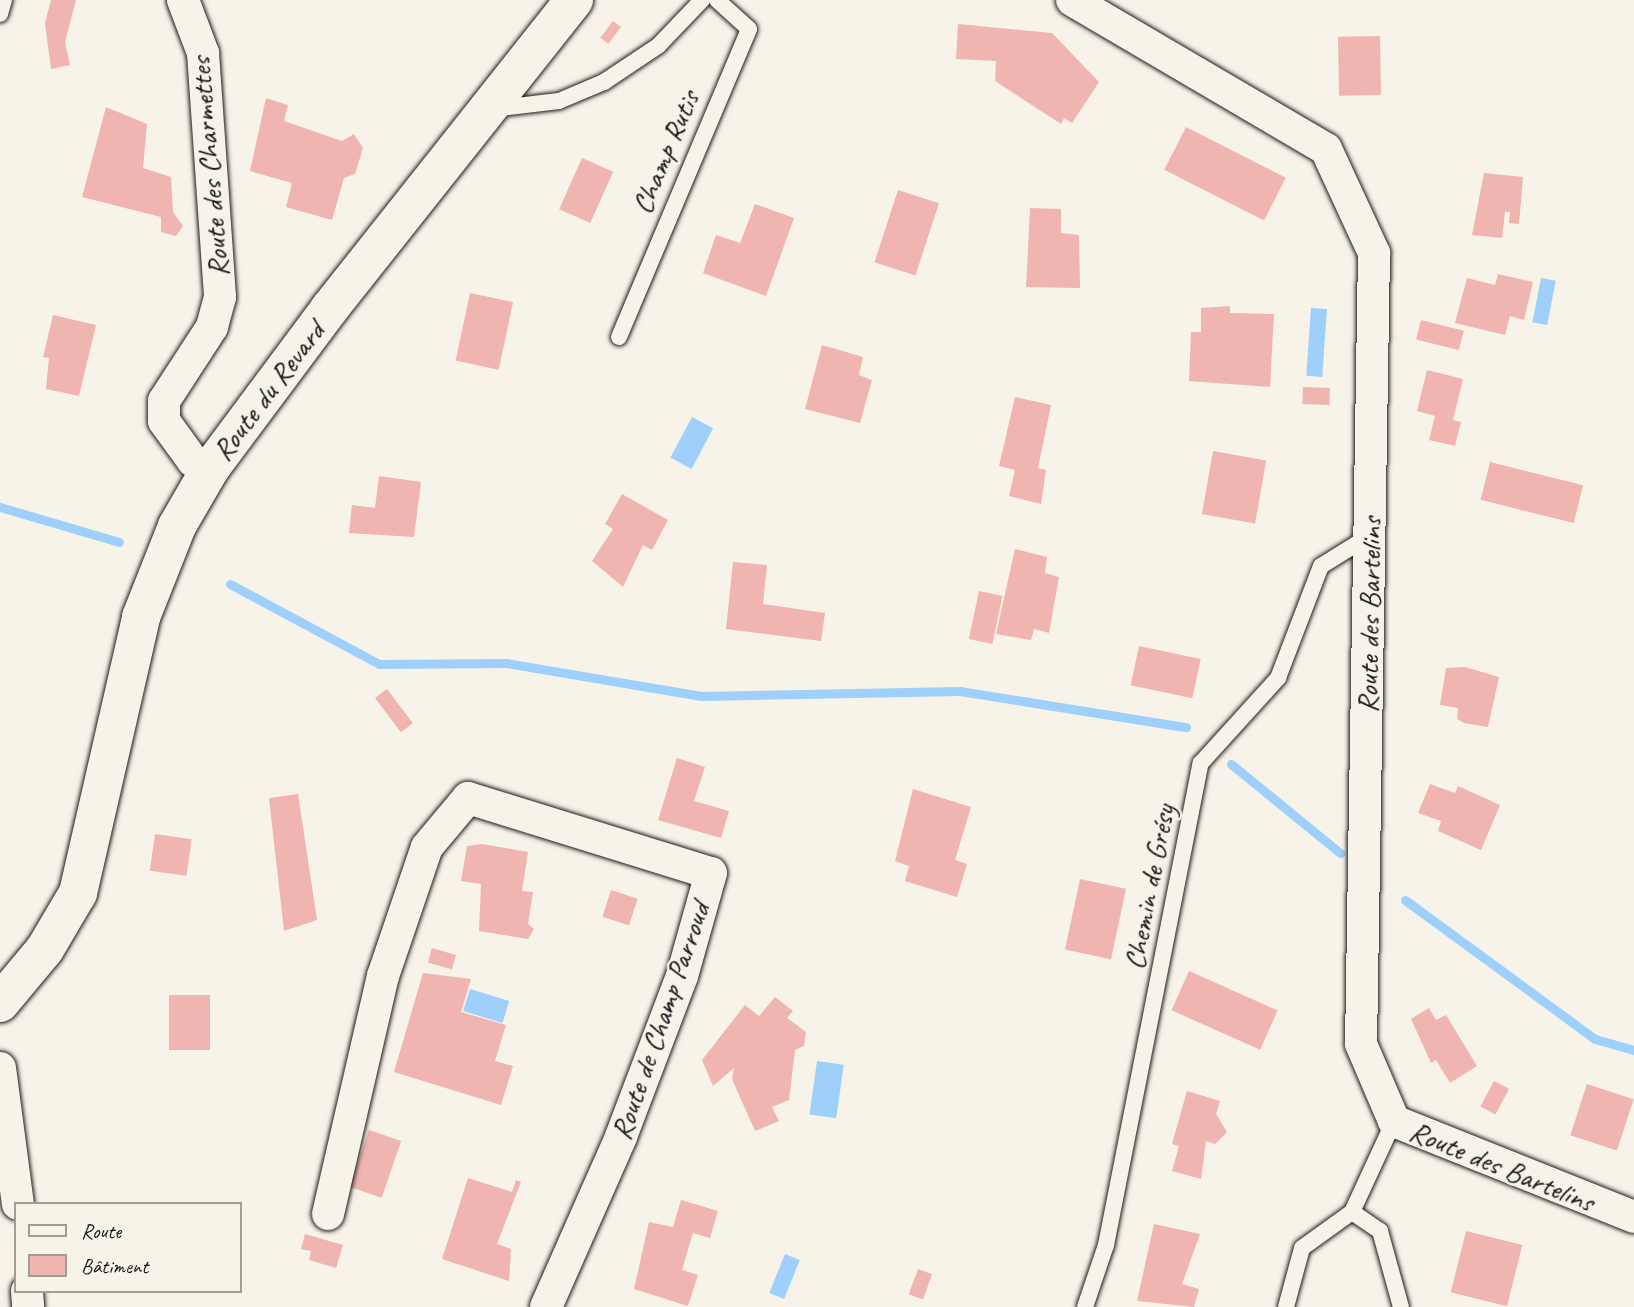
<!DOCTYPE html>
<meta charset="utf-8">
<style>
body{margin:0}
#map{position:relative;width:1634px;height:1307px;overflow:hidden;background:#f7f3e8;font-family:Caveat,sans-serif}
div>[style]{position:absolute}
.water>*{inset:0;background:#9ed0fb;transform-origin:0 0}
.stream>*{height:9px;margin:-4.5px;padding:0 4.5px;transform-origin:4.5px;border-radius:4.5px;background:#9ed0fb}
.building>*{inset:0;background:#f0b4b1;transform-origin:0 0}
.roads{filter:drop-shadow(0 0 2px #1c1c1c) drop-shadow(0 0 2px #1c1c1c)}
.lane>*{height:16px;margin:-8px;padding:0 8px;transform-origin:8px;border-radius:8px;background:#f7f3e8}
.street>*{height:32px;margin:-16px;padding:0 16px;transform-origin:16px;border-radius:16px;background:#f7f3e8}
.secondary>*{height:38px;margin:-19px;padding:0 19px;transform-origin:19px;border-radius:19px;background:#f7f3e8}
span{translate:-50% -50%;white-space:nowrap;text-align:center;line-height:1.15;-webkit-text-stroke:5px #f7f3e8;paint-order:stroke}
.street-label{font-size:30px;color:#1c1c1c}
.legend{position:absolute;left:14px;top:1202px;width:228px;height:91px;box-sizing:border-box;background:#f7f3e8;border:2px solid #9f9d96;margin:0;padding:9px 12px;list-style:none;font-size:21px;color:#1c1c1c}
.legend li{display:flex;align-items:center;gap:14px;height:35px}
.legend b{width:35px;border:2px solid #9f9d96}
</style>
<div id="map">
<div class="water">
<div style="left:1541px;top:278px;width:15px;height:45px;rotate:11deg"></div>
<div style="left:1311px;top:308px;width:16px;height:68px;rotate:4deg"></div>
<div style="left:692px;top:417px;width:24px;height:46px;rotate:28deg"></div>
<div style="left:470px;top:989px;width:41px;height:23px;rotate:17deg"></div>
<div style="left:817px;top:1061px;width:27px;height:54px;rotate:8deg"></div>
<div style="left:785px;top:1254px;width:16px;height:42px;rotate:22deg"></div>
</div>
<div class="stream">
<div style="left:0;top:507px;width:124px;rotate:16.4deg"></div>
<div style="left:230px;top:584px;width:169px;rotate:28.2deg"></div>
<div style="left:379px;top:664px;width:127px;rotate:-0.5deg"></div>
<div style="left:506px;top:663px;width:198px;rotate:9.6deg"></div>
<div style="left:701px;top:696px;width:259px;rotate:-1.1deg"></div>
<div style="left:960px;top:691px;width:229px;rotate:9.1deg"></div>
<div style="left:1231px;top:764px;width:141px;rotate:39.2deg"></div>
<div style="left:1405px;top:900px;width:235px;rotate:36.2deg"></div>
<div style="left:1595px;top:1039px;width:41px;rotate:15.8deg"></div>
</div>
<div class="building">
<div style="clip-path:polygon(51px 0,76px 0,65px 42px,70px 65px,51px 69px,45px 23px)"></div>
<div style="left:613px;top:21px;width:10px;height:21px;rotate:37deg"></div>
<div style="clip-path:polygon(958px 24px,1052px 33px,1099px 82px,1072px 123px,1064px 118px,1061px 124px,995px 81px,996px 61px,956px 59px)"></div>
<div style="left:1380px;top:36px;width:59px;height:42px;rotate:89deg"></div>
<div style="clip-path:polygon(266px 98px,288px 105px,284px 121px,342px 141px,354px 134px,363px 148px,355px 174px,344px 178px,332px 220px,286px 207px,292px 183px,250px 171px)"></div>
<div style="clip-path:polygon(106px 107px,147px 124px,143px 168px,171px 177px,173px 212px,183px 226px,176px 236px,161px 232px,161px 217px,82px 197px)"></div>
<div style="left:1186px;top:127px;width:112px;height:48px;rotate:27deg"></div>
<div style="left:582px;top:158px;width:34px;height:56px;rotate:24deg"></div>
<div style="clip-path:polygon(1484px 173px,1523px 177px,1519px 224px,1509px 223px,1510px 212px,1505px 212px,1502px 238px,1472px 235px)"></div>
<div style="left:898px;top:190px;width:43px;height:76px;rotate:18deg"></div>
<div style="clip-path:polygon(755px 204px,794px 218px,766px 296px,703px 273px,716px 235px,740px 243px)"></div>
<div style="clip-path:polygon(1030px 208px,1061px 209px,1061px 233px,1079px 235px,1080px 288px,1026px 287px)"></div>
<div style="clip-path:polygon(1498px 274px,1533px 282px,1524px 320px,1510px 316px,1505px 335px,1455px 323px,1467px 278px,1495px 285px)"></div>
<div style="left:470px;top:293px;width:44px;height:69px;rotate:12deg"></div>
<div style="clip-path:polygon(1230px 306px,1230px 313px,1274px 314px,1270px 387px,1189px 381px,1191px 332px,1201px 332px,1201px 308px)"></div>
<div style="clip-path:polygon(53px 315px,96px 325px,79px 396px,46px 389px,49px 358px,43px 357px)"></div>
<div style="left:1421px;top:320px;width:44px;height:20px;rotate:14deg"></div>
<div style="clip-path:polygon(822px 345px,863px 357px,859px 375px,872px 380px,860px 423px,805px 409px)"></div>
<div style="clip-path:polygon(1427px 370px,1463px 379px,1453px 420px,1461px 422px,1455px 446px,1429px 440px,1435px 416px,1417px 411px)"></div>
<div style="left:1303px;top:387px;width:27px;height:17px;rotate:2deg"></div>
<div style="clip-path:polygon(1015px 397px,1051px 405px,1038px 468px,1046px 470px,1041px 504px,1009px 496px,1015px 470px,999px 466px)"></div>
<div style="left:1213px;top:451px;width:54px;height:64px;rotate:10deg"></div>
<div style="left:1490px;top:462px;width:96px;height:39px;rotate:14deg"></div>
<div style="clip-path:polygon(379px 476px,421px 482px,414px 537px,349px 533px,352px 505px,375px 508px)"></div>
<div style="clip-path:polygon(622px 494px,668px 520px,652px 550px,643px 545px,623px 587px,592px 561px,613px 529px,605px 524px)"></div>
<div style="clip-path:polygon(1015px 549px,1047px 557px,1045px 573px,1059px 577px,1049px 633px,1034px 629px,1031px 640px,996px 634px)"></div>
<div style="clip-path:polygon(733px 562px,767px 565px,763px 604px,825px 613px,821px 641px,726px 629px)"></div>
<div style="left:979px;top:591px;width:24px;height:49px;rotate:12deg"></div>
<div style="left:1139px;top:646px;width:63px;height:40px;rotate:12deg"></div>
<div style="clip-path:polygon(1465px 667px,1499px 677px,1488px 727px,1464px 723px,1457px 719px,1458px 708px,1440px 705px,1446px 668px)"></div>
<div style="left:387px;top:689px;width:43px;height:15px;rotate:53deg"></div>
<div style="clip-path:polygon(677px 758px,705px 767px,694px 801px,729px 811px,721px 838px,658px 820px)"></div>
<div style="clip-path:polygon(1430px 784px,1455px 793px,1458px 786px,1500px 805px,1481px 850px,1438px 831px,1441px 821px,1418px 813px)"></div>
<div style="clip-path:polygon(913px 789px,971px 807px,955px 860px,967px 864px,957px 897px,905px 881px,909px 866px,895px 861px)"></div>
<div style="clip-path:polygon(298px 794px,317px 920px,284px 931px,269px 798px)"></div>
<div style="left:155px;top:834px;width:37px;height:37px;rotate:8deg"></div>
<div style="clip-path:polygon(482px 844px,528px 852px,522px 891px,533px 892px,528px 924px,534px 929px,528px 939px,479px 931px,481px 884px,461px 881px,467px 846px)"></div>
<div style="left:1080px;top:879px;width:47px;height:72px;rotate:12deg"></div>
<div style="left:611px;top:890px;width:28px;height:28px;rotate:18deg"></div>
<div style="left:432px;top:948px;width:25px;height:15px;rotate:16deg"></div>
<div style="left:1189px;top:971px;width:97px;height:43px;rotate:24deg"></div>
<div style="clip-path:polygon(423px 973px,471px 979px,461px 1012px,506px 1025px,495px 1061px,513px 1066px,501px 1105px,394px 1072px)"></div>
<div style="left:169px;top:995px;width:41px;height:55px"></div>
<div style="clip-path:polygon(775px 997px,793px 1011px,787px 1018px,806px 1032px,804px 1046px,795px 1050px,789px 1100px,772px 1107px,779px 1121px,755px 1131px,732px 1079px,734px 1068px,713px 1086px,702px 1060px,745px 1005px,759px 1016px)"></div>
<div style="clip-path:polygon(1429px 1008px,1436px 1020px,1446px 1015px,1477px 1066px,1450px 1083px,1436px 1060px,1431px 1063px,1411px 1019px)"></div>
<div style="left:1494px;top:1081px;width:17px;height:29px;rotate:28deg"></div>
<div style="left:1587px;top:1084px;width:49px;height:54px;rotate:18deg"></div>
<div style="clip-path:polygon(1187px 1091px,1220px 1101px,1216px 1114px,1227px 1132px,1215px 1144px,1206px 1141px,1201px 1179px,1172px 1171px,1179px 1146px,1172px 1144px)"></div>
<div style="left:369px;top:1130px;width:34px;height:60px;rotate:19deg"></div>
<div style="clip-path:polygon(468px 1178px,512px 1192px,516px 1180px,521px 1182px,497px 1244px,511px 1249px,509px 1281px,442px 1259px)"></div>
<div style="clip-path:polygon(681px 1200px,718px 1211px,710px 1238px,693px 1233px,682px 1270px,698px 1275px,688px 1306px,634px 1289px,649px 1222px,673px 1227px)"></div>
<div style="clip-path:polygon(1154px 1224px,1200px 1234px,1182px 1284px,1199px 1289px,1194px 1307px,1137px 1301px)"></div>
<div style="left:1466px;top:1231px;width:58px;height:63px;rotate:14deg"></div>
<div style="clip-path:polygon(305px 1234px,343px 1245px,336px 1268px,309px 1260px,311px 1251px,301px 1249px)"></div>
<div style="left:918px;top:1269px;width:15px;height:27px;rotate:20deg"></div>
</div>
<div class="roads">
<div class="lane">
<div style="left:0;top:14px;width:15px;rotate:-74deg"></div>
<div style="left:492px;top:109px;width:67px;rotate:-6.8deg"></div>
<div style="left:559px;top:101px;width:49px;rotate:-22.9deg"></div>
<div style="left:604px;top:82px;width:65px;rotate:-33.7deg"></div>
<div style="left:658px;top:46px;width:64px;rotate:-46.3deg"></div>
<div style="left:619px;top:337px;width:334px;rotate:-67.1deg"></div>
<div style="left:749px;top:29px;width:43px;rotate:-137.8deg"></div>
<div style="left:1352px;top:1212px;width:34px;rotate:34deg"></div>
<div style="left:1380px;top:1231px;width:79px;rotate:74.6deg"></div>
<div style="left:1085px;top:1307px;width:65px;rotate:-71.3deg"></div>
<div style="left:1106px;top:1245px;width:491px;rotate:-78.9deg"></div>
<div style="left:1201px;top:763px;width:115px;rotate:-47.8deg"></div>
<div style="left:1278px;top:678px;width:120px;rotate:-69deg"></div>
<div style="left:1321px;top:566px;width:59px;rotate:-31.8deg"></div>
<div style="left:1286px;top:1307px;width:61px;rotate:-74.8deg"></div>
<div style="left:1302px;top:1248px;width:62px;rotate:-35.8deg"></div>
<div style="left:1352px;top:1212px;width:100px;rotate:-65.2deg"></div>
</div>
<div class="street">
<div style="left:183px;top:0;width:57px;rotate:69.3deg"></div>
<div style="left:203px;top:53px;width:245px;rotate:86deg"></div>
<div style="left:220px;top:297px;width:31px;rotate:105deg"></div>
<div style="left:212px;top:327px;width:88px;rotate:123deg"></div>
<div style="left:164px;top:401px;width:20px;rotate:90deg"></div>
<div style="left:164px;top:421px;width:49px;rotate:54.1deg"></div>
<div style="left:193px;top:461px;width:19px;rotate:25deg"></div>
<div style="left:1072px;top:0;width:294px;rotate:30.4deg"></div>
<div style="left:1326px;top:149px;width:115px;rotate:65.2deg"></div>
<div style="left:1374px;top:253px;width:791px;rotate:90.94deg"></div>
<div style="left:1361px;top:1044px;width:84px;rotate:66.8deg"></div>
<div style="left:1394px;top:1121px;width:258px;rotate:21.8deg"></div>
<div style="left:0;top:1068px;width:137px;rotate:82.5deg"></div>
<div style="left:328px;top:1214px;width:244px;rotate:-77deg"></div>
<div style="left:383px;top:976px;width:136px;rotate:-71.2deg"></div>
<div style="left:427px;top:847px;width:64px;rotate:-50.1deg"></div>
<div style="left:468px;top:798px;width:254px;rotate:17.2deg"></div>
<div style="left:711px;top:873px;width:107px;rotate:105.7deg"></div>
<div style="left:682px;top:976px;width:172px;rotate:110.8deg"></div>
<div style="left:621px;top:1137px;width:186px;rotate:113.8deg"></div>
<div style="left:27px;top:1291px;width:16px;rotate:86deg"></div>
</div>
<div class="secondary">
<div style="left:0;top:1003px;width:70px;rotate:-50.2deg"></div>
<div style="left:45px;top:949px;width:65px;rotate:-59.5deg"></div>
<div style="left:78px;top:893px;width:283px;rotate:-77.1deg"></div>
<div style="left:141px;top:617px;width:98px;rotate:-68.4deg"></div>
<div style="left:177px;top:526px;width:66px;rotate:-59.9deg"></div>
<div style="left:210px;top:469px;width:201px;rotate:-53.3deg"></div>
<div style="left:330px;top:308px;width:393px;rotate:-51.6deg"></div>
</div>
</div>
<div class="street-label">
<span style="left:665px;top:152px;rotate:-67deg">Champ Rutis</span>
<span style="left:209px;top:167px;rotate:-95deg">Route des Charmettes</span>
<span style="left:268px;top:391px;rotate:-53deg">Route du Revard</span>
<span style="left:1369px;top:615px;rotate:-89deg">Route des Bartelins</span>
<span style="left:1149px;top:887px;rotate:-79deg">Chemin de Grésy</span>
<span style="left:660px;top:1021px;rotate:-71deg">Route de Champ Parroud</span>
<span style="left:1502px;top:1166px;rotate:22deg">Route des Bartelins</span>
</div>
<ul class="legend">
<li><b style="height:9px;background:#f7f3e8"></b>Route</li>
<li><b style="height:19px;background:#f0b4b1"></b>Bâtiment</li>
</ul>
</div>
